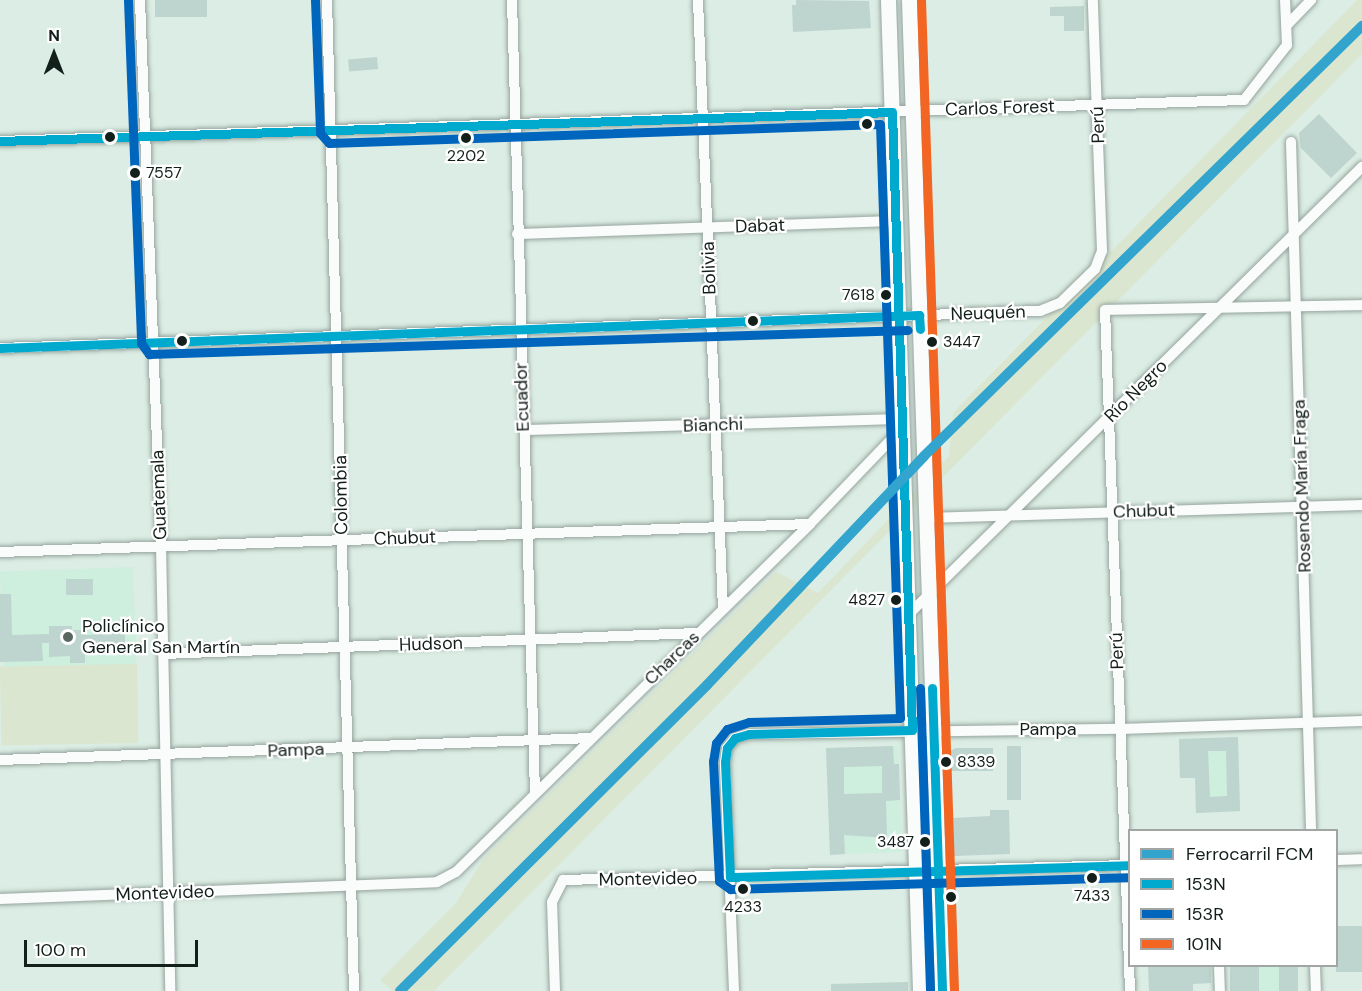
<!DOCTYPE html>
<meta charset="utf-8">
<style>
body{margin:0}
#map{position:relative;width:1362px;height:991px;overflow:hidden;background:#dbede4;font-family:"DM Sans",sans-serif}
div>[style]{position:absolute}
.built>*{inset:0;background:#ceeede;transform-origin:0 0}
.green>*{inset:0;background:#dae6cf;transform-origin:0 0}
.building>*{inset:0;background:#bed4ce;transform-origin:0 0}
.roads{filter:drop-shadow(0 0 2px #96a49e) drop-shadow(0 0 2px #96a49e)}
.minor>*{height:10px;margin:-5px;padding:0 5px;transform-origin:5px;border-radius:5px;background:#fafcfb}
.secondary>*{height:15px;margin:-7.5px;padding:0 7.5px;transform-origin:7.5px;border-radius:7.5px;background:#fafcfb}
.bus-1>*{height:9px;margin:-4.5px;padding:0 4.5px;transform-origin:4.5px;border-radius:4.5px;background:#00a9ce}
.bus-2>*{height:9px;margin:-4.5px;padding:0 4.5px;transform-origin:4.5px;border-radius:4.5px;background:#0065bd}
.bus-3>*{height:9px;margin:-4.5px;padding:0 4.5px;transform-origin:4.5px;border-radius:4.5px;background:#f26522}
.rail-1>*{height:10px;margin:-5px;padding:0 5px;transform-origin:5px;border-radius:5px;background:#32a4cd}
.dots>*{width:16px;height:16px;translate:-50% -50%;box-sizing:border-box;border:3px solid #fff;border-radius:50%}
span{translate:-50% -50%;white-space:nowrap;text-align:center;line-height:1.15;-webkit-text-stroke:4.5px #fff;paint-order:stroke}
.bus-label{font-size:16px;color:#131f1a}
.left{translate:0 -50%;text-align:left}
.right{translate:-100% -50%;text-align:right}
.street-label{font-size:18px;color:#131f1a}
.poi-label{font-size:18px;color:#131f1a}
.legend{position:absolute;left:1128px;top:829px;width:210px;height:138px;box-sizing:border-box;background:#fff;border:2px solid #a1a5a3;margin:0;padding:8px 10px;list-style:none;font-size:18px;color:#131f1a}
.legend li{display:flex;align-items:center;gap:12px;height:30px}
.legend b{width:30px;border:2px solid #a1a5a3}
.north{position:absolute;left:24px;top:24px;width:60px;height:60px;-webkit-text-stroke:4px #fff;paint-order:stroke;rotate:0deg;font-size:16px;font-weight:700;line-height:24px;text-align:center;color:#131f1a}
.north::after{content:'';display:block;margin:auto;width:21px;height:27px;background:#131f1a;clip-path:polygon(50% 0,100% 100%,50% 72%,0 100%)}
.scale{position:absolute;left:24px;top:940px;width:174px;height:27px;box-sizing:border-box;border:3px solid #131f1a;border-top:0;padding-left:8px;font-size:18px;line-height:21px;white-space:nowrap;color:#131f1a;-webkit-text-stroke:4px #fff;paint-order:stroke}
</style>
<div id="map">
<div class="built">
<div style="left:133px;top:567px;width:97px;height:133px;rotate:88deg"></div>
<div style="clip-path:polygon(1238px 737px,1240px 811px,1196px 813px,1195px 778px,1180px 778px,1179px 739px)"></div>
<div style="left:898px;top:746px;width:106px;height:72px;rotate:88deg"></div>
<div style="left:1230px;top:966px;width:68px;height:25px"></div>
</div>
<div class="green">
<div style="clip-path:polygon(1357px 0,1362px 0,1362px 54px,434px 991px,393px 991px,380px 980px,456px 903px,484px 858px,776px 572px,818px 593px,949px 456px,953px 413px)"></div>
<div style="left:137px;top:664px;width:79px;height:137px;rotate:89deg"></div>
</div>
<div class="building">
<div style="left:155px;top:0;width:52px;height:17px"></div>
<div style="clip-path:polygon(796px 0,869px 1px,871px 28px,793px 32px,792px 5px,796px 5px)"></div>
<div style="clip-path:polygon(1084px 6px,1084px 31px,1064px 31px,1064px 16px,1050px 16px,1050px 7px)"></div>
<div style="left:377px;top:57px;width:12px;height:29px;rotate:85deg"></div>
<div style="clip-path:polygon(1319px 114px,1357px 153px,1331px 178px,1301px 148px,1299px 133px)"></div>
<div style="left:66px;top:579px;width:27px;height:16px"></div>
<div style="clip-path:polygon(0 594px,11px 594px,12px 635px,49px 634px,49px 626px,72px 626px,72px 630px,85px 630px,86px 635px,106px 634px,106px 627px,125px 627px,125px 647px,106px 648px,107px 654px,85px 655px,85px 663px,70px 663px,70px 656px,49px 657px,49px 643px,42px 643px,43px 661px,0 662px)"></div>
<div style="clip-path:polygon(evenodd,1238px 737px,1240px 811px,1196px 813px,1195px 778px,1180px 778px,1179px 739px,1238px 737px,1208px 751px,1226px 751px,1227px 796px,1210px 797px,1208px 751px)"></div>
<div style="clip-path:polygon(evenodd,893px 746px,894px 764px,899px 764px,900px 800px,886px 801px,887px 838px,844px 835px,845px 854px,830px 855px,826px 748px,893px 746px,882px 766px,882px 793px,844px 794px,844px 767px,882px 766px)"></div>
<div style="left:1007px;top:746px;width:14px;height:54px"></div>
<div style="clip-path:polygon(955px 748px,993px 748px,993px 771px,949px 771px,949px 752px)"></div>
<div style="clip-path:polygon(990px 810px,1009px 810px,1010px 854px,954px 856px,953px 818px,990px 816px)"></div>
<div style="left:1362px;top:926px;width:46px;height:26px;rotate:90deg"></div>
<div style="clip-path:polygon(1148px 966px,1211px 966px,1211px 983px,1193px 984px,1193px 991px,1149px 991px)"></div>
<div style="left:1230px;top:966px;width:29px;height:25px"></div>
<div style="left:1279px;top:966px;width:19px;height:25px"></div>
<div style="clip-path:polygon(908px 982px,908px 991px,831px 991px,831px 984px)"></div>
</div>
<div class="roads">
<div class="minor">
<div style="left:140px;top:0;width:546px;rotate:87.8deg"></div>
<div style="left:161px;top:546px;width:445px;rotate:88.8deg"></div>
<div style="left:327px;top:0;width:991px;rotate:88.44deg"></div>
<div style="left:512px;top:0;width:793px;rotate:88.34deg"></div>
<div style="left:698px;top:0;width:609px;rotate:87.65deg"></div>
<div style="left:1287px;top:25px;width:35px;rotate:-46deg"></div>
<div style="left:0;top:141px;width:1245px;rotate:-1.89deg"></div>
<div style="left:1244px;top:100px;width:70px;rotate:-52deg"></div>
<div style="left:1287px;top:45px;width:45px;rotate:-92.5deg"></div>
<div style="left:1291px;top:142px;width:688px;rotate:88.33deg"></div>
<div style="left:517px;top:234px;width:378px;rotate:-2deg"></div>
<div style="left:0;top:348px;width:1041px;rotate:-2.04deg"></div>
<div style="left:1040px;top:311px;width:22px;rotate:-22deg"></div>
<div style="left:1060px;top:303px;width:49px;rotate:-44.2deg"></div>
<div style="left:1095px;top:269px;width:19px;rotate:-69deg"></div>
<div style="left:1102px;top:251px;width:251px;rotate:-92.1deg"></div>
<div style="left:524px;top:430px;width:378px;rotate:-1.7deg"></div>
<div style="left:926px;top:518px;width:436px;rotate:-1.7deg"></div>
<div style="left:0;top:552px;width:810px;rotate:-1.98deg"></div>
<div style="left:908px;top:615px;width:638px;rotate:-44.62deg"></div>
<div style="left:163px;top:654px;width:535px;rotate:-2.25deg"></div>
<div style="left:0;top:760px;width:591px;rotate:-2.13deg"></div>
<div style="left:1336px;top:860px;width:26px;rotate:-2deg"></div>
<div style="left:0;top:899px;width:437px;rotate:-2.2deg"></div>
<div style="left:437px;top:882px;width:21px;rotate:-28deg"></div>
<div style="left:456px;top:872px;width:496px;rotate:-44.5deg"></div>
<div style="left:810px;top:524px;width:133px;rotate:-46.2deg"></div>
<div style="left:1219px;top:966px;width:25px;rotate:88deg"></div>
<div style="left:1315px;top:966px;width:25px;rotate:88deg"></div>
<div style="left:555px;top:991px;width:89px;rotate:-91.9deg"></div>
<div style="left:552px;top:902px;width:25px;rotate:-63deg"></div>
<div style="left:563px;top:880px;width:567px;rotate:-1.52deg"></div>
<div style="left:734px;top:991px;width:229px;rotate:-92.3deg"></div>
<div style="left:725px;top:762px;width:14px;rotate:-82deg"></div>
<div style="left:727px;top:748px;width:13px;rotate:-51deg"></div>
<div style="left:735px;top:738px;width:15px;rotate:-16deg"></div>
<div style="left:749px;top:734px;width:371px;rotate:-0.8deg"></div>
<div style="left:1120px;top:729px;width:242px;rotate:-1.9deg"></div>
<div style="left:1130px;top:991px;width:681px;rotate:-92.1deg"></div>
<div style="left:1105px;top:310px;width:257px;rotate:-1.1deg"></div>
</div>
<div class="secondary">
<div style="left:888px;top:0;width:992px;rotate:88.15deg"></div>
<div style="left:909px;top:0;width:992px;rotate:88.09deg"></div>
</div>
</div>
<div class="bus-1">
<div style="left:0;top:141px;width:892px;rotate:-1.86deg"></div>
<div style="left:892px;top:112px;width:618px;rotate:88.15deg"></div>
<div style="left:912px;top:730px;width:163px;rotate:178.6deg"></div>
<div style="left:749px;top:734px;width:15px;rotate:164deg"></div>
<div style="left:735px;top:738px;width:13px;rotate:129deg"></div>
<div style="left:727px;top:748px;width:14px;rotate:98deg"></div>
<div style="left:725px;top:762px;width:115px;rotate:87.5deg"></div>
<div style="left:730px;top:877px;width:400px;rotate:-1.7deg"></div>
<div style="left:0;top:348px;width:920px;rotate:-2.06deg"></div>
<div style="left:919px;top:315px;width:14px;rotate:86deg"></div>
<div style="left:932px;top:688px;width:303px;rotate:88.1deg"></div>
</div>
<div class="bus-2">
<div style="left:128px;top:0;width:343px;rotate:87.8deg"></div>
<div style="left:141px;top:343px;width:14px;rotate:54deg"></div>
<div style="left:149px;top:354px;width:759px;rotate:-1.81deg"></div>
<div style="left:315px;top:0;width:133px;rotate:87.8deg"></div>
<div style="left:320px;top:133px;width:13px;rotate:48deg"></div>
<div style="left:329px;top:143px;width:551px;rotate:-1.97deg"></div>
<div style="left:880px;top:124px;width:594px;rotate:88.07deg"></div>
<div style="left:900px;top:718px;width:151px;rotate:178.5deg"></div>
<div style="left:749px;top:722px;width:23px;rotate:162deg"></div>
<div style="left:727px;top:729px;width:18px;rotate:128deg"></div>
<div style="left:716px;top:743px;width:18px;rotate:99deg"></div>
<div style="left:713px;top:761px;width:120px;rotate:87.1deg"></div>
<div style="left:719px;top:881px;width:14px;rotate:36deg"></div>
<div style="left:730px;top:889px;width:400px;rotate:-1.7deg"></div>
<div style="left:920px;top:688px;width:303px;rotate:88.1deg"></div>
</div>
<div class="bus-3">
<div style="left:921px;top:0;width:992px;rotate:88.09deg"></div>
</div>
<div class="rail-1">
<div style="left:400px;top:991px;width:433px;rotate:-44.9deg"></div>
<div style="left:707px;top:685px;width:315px;rotate:-46.5deg"></div>
<div style="left:924px;top:456px;width:614px;rotate:-44.47deg"></div>
</div>
<div class="dots">
<div style="left:867px;top:124px;background:#131f1a"></div>
<div style="left:110px;top:137px;background:#131f1a"></div>
<div style="left:466px;top:138px;background:#131f1a"></div>
<div style="left:135px;top:173px;background:#131f1a"></div>
<div style="left:886px;top:295px;background:#131f1a"></div>
<div style="left:753px;top:321px;background:#131f1a"></div>
<div style="left:182px;top:341px;background:#131f1a"></div>
<div style="left:932px;top:342px;background:#131f1a"></div>
<div style="left:896px;top:600px;background:#131f1a"></div>
<div style="left:68px;top:637px;background:#596761"></div>
<div style="left:946px;top:762px;background:#131f1a"></div>
<div style="left:925px;top:842px;background:#131f1a"></div>
<div style="left:1092px;top:878px;background:#131f1a"></div>
<div style="left:743px;top:889px;background:#131f1a"></div>
<div style="left:951px;top:897px;background:#131f1a"></div>
</div>
<div class="bus-label">
<span style="left:466px;top:156px">2202</span>
<span class="left" style="left:146px;top:173px">7557</span>
<span class="right" style="left:875px;top:295px">7618</span>
<span class="left" style="left:943px;top:342px">3447</span>
<span class="right" style="left:885px;top:600px">4827</span>
<span class="left" style="left:957px;top:762px">8339</span>
<span class="right" style="left:914px;top:842px">3487</span>
<span style="left:1092px;top:896px">7433</span>
<span style="left:743px;top:907px">4233</span>
</div>
<div class="street-label">
<span style="left:1000px;top:108px;rotate:-2deg">Carlos Forest</span>
<span style="left:1098px;top:125px;rotate:-92deg">Perú</span>
<span style="left:760px;top:226px;rotate:-2deg">Dabat</span>
<span style="left:709px;top:268px;rotate:-92deg">Bolivia</span>
<span style="left:988px;top:313px;rotate:-2deg">Neuquén</span>
<span style="left:1136px;top:391px;rotate:-45deg">Río Negro</span>
<span style="left:522px;top:397px;rotate:-92deg">Ecuador</span>
<span style="left:713px;top:425px;rotate:-2deg">Bianchi</span>
<span style="left:1302px;top:486px;rotate:-92deg">Rosendo María Fraga</span>
<span style="left:159px;top:495px;rotate:-92deg">Guatemala</span>
<span style="left:341px;top:495px;rotate:-91deg">Colombia</span>
<span style="left:1144px;top:511px;rotate:-2deg">Chubut</span>
<span style="left:405px;top:538px;rotate:-2deg">Chubut</span>
<span style="left:431px;top:644px;rotate:-2deg">Hudson</span>
<span style="left:1117px;top:651px;rotate:-92deg">Perú</span>
<span style="left:672px;top:658px;rotate:-44deg">Charcas</span>
<span style="left:1048px;top:729px">Pampa</span>
<span style="left:296px;top:750px;rotate:-2deg">Pampa</span>
<span style="left:648px;top:879px;rotate:-1deg">Montevideo</span>
<span style="left:165px;top:893px;rotate:-2deg">Montevideo</span>
</div>
<div class="poi-label">
<span class="left" style="left:82px;top:637px">Policlínico<br>General San Martín</span>
</div>
<ul class="legend">
<li><b style="height:8px;background:#32a4cd"></b>Ferrocarril FCM</li>
<li><b style="height:8px;background:#00a9ce"></b>153N</li>
<li><b style="height:8px;background:#0065bd"></b>153R</li>
<li><b style="height:8px;background:#f26522"></b>101N</li>
</ul>
<div class="north">N</div>
<div class="scale">100 m</div>
</div>
